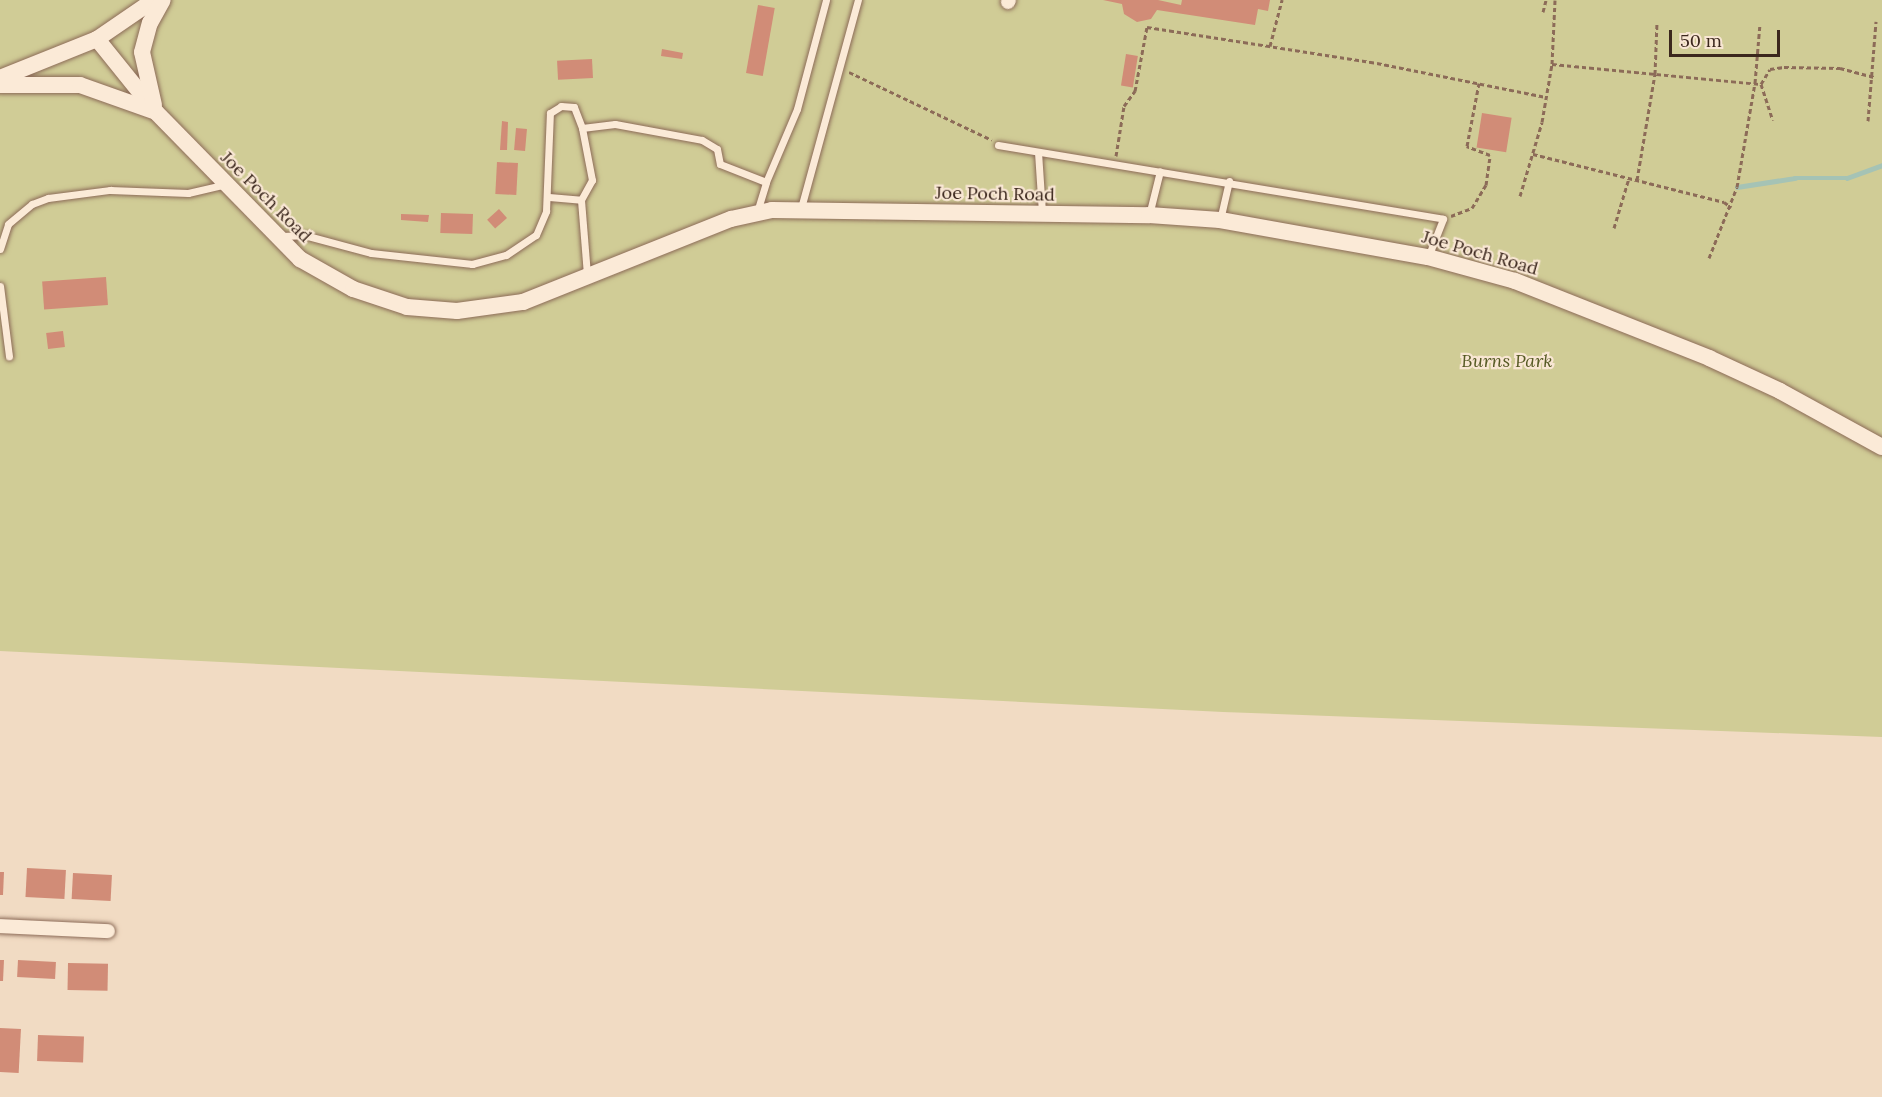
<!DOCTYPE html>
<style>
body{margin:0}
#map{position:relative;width:1882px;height:1097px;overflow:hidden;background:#f1dbc3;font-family:Lora,serif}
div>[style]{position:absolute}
.green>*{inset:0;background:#d0cc96}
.stream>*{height:4.5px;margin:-2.25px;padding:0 2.25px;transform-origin:2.25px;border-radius:2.25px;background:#a5c3b5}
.building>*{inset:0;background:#d18c77;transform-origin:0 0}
.path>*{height:3px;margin-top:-1.5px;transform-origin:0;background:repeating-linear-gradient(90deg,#8c6b58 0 4.5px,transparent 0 7.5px)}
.roads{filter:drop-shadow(0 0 2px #8c6b58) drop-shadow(0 0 2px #8c6b58)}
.service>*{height:7px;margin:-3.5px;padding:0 3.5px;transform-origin:3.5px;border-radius:3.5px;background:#fbead7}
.minor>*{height:14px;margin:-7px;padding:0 7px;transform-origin:7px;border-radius:7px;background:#fbead7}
.tertiary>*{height:16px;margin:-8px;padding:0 8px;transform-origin:8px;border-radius:8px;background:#fbead7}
span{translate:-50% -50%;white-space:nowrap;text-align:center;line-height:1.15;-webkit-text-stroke:4.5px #f8e6d3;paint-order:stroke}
.street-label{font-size:18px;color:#3b271d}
.park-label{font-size:18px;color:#555923;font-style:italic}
.scale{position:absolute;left:1669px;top:30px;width:111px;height:27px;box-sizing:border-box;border:3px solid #3b271d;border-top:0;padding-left:8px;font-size:18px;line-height:21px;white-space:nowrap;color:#3b271d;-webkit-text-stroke:4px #f8e6d3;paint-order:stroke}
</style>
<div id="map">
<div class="green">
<div style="clip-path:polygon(0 0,1882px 0,1882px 737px,1223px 712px,0 651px)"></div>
</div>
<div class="stream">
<div style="left:1737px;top:187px;width:59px;rotate:-8.8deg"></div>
<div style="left:1795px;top:178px;width:52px"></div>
<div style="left:1847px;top:178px;width:37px;rotate:-20deg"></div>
</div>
<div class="building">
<div style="clip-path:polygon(1103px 0,1158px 0,1181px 5px,1182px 0,1270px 0,1268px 11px,1258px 9px,1255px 25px,1157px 10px,1151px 19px,1137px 22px,1124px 14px,1122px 4px)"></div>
<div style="left:758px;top:5px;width:17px;height:69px;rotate:10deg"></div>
<div style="clip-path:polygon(662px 49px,683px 53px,682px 59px,661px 56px)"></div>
<div style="left:1126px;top:54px;width:12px;height:32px;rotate:9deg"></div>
<div style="left:592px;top:59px;width:19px;height:35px;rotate:87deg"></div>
<div style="left:1482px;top:113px;width:30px;height:35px;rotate:9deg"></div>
<div style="clip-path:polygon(502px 121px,508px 122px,507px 150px,500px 150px)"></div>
<div style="left:516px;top:128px;width:11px;height:22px;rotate:5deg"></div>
<div style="left:497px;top:162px;width:21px;height:32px;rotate:3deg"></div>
<div style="left:499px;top:209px;width:12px;height:16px;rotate:48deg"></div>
<div style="left:441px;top:213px;width:32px;height:20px;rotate:2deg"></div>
<div style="clip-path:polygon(401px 214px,429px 215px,428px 222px,401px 220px)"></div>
<div style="left:106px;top:277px;width:28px;height:64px;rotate:86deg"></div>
<div style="left:63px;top:331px;width:16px;height:17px;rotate:83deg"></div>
<div style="left:27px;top:868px;width:39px;height:29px;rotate:3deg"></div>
<div style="clip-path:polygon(0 872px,4px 872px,3px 895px,0 895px)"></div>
<div style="left:73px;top:873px;width:39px;height:26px;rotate:3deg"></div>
<div style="clip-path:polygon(0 960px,4px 960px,3px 981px,0 981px)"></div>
<div style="left:18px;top:960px;width:38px;height:17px;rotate:3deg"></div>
<div style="left:68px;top:963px;width:40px;height:27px;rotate:1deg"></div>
<div style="left:0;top:1028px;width:21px;height:44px;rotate:3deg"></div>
<div style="left:38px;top:1035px;width:46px;height:26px;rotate:2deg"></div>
</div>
<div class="path">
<div style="left:1543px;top:12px;width:12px;rotate:-76deg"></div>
<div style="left:1270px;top:46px;width:48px;rotate:-75.4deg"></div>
<div style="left:1552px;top:64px;width:210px;rotate:5.5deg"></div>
<div style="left:1761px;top:84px;width:17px;rotate:-59deg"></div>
<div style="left:1770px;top:69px;width:14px;rotate:-8deg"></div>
<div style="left:1784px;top:67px;width:56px;rotate:1deg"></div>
<div style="left:1840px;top:68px;width:35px;rotate:15deg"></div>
<div style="left:849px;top:72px;width:158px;rotate:25.4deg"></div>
<div style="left:1761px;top:84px;width:38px;rotate:72deg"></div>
<div style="left:1868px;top:121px;width:100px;rotate:-85.4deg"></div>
<div style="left:1533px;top:154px;width:197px;rotate:14.1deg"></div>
<div style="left:1724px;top:202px;width:9px;rotate:36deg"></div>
<div style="left:1116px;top:156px;width:51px;rotate:-80.9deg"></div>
<div style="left:1124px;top:106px;width:19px;rotate:-54deg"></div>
<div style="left:1135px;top:91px;width:65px;rotate:-79.4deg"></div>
<div style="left:1147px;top:27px;width:233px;rotate:8.9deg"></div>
<div style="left:1377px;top:63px;width:171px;rotate:11.4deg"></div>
<div style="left:1637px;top:180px;width:108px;rotate:-80.4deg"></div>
<div style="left:1655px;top:74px;width:52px;rotate:-87.8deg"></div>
<div style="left:1520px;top:196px;width:77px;rotate:-73.4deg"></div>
<div style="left:1542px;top:122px;width:59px;rotate:-80.2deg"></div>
<div style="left:1552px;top:64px;width:64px;rotate:-87.3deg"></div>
<div style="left:1451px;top:216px;width:22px;rotate:-21deg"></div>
<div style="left:1472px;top:208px;width:27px;rotate:-59deg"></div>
<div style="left:1486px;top:185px;width:30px;rotate:-82deg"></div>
<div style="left:1490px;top:155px;width:25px;rotate:-159deg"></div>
<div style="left:1467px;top:146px;width:64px;rotate:-79.2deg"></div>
<div style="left:1614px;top:228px;width:52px;rotate:-73.3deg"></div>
<div style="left:1709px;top:258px;width:76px;rotate:-68.5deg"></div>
<div style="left:1737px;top:187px;width:106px;rotate:-80.2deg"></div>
<div style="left:1755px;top:83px;width:59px;rotate:-85.2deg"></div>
</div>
<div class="roads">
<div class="service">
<div style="left:582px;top:128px;width:33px;rotate:-7deg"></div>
<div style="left:615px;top:124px;width:88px;rotate:10.4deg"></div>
<div style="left:702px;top:140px;width:17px;rotate:31deg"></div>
<div style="left:717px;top:149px;width:15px;rotate:79deg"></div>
<div style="left:720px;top:164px;width:49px;rotate:21.4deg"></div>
<div style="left:998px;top:145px;width:451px;rotate:9.4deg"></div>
<div style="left:1443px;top:219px;width:41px;rotate:111.5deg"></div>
<div style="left:1038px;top:152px;width:60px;rotate:86.2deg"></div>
<div style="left:549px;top:197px;width:32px;rotate:5deg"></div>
<div style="left:581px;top:200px;width:75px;rotate:85.4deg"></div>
<div style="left:801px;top:208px;width:216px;rotate:-74.7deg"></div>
<div style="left:757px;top:212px;width:31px;rotate:-73deg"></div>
<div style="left:766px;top:182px;width:79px;rotate:-67deg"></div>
<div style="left:797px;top:109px;width:113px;rotate:-75.1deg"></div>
<div style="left:1149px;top:215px;width:45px;rotate:-76deg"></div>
<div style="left:1220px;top:220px;width:40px;rotate:-77deg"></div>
<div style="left:281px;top:236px;width:23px;rotate:-2deg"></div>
<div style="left:304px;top:235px;width:69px;rotate:15deg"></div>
<div style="left:371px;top:253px;width:102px;rotate:6.2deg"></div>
<div style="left:472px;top:264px;width:35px;rotate:-15deg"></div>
<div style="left:506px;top:255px;width:36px;rotate:-34deg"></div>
<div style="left:536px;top:235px;width:26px;rotate:-67deg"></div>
<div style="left:546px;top:211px;width:98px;rotate:-87.7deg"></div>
<div style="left:550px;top:113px;width:13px;rotate:-32deg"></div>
<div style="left:561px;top:106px;width:13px;rotate:4deg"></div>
<div style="left:574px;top:107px;width:22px;rotate:69deg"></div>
<div style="left:582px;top:128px;width:53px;rotate:79.1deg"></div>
<div style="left:592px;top:180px;width:23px;rotate:119deg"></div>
<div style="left:0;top:249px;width:26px;rotate:-72deg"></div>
<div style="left:8px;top:224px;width:31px;rotate:-40deg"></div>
<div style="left:32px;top:204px;width:17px;rotate:-21deg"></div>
<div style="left:48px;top:198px;width:63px;rotate:-7.4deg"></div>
<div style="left:110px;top:190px;width:78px;rotate:2.2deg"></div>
<div style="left:188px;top:193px;width:37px;rotate:-13deg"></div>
<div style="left:0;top:286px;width:71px;rotate:82.7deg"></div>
</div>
<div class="minor">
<div style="left:1008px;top:2px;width:2px;rotate:-63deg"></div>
<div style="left:0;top:926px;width:108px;rotate:2.7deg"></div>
</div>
<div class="tertiary">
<div style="left:97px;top:39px;width:94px;rotate:51.1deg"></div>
<div style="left:156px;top:112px;width:206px;rotate:45.6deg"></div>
<div style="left:300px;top:259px;width:61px;rotate:29.5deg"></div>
<div style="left:353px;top:289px;width:57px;rotate:18.4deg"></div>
<div style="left:407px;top:307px;width:50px;rotate:4.6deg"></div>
<div style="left:457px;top:311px;width:67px;rotate:-7.8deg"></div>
<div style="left:523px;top:302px;width:224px;rotate:-21.8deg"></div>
<div style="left:731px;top:219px;width:42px;rotate:-12.4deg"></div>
<div style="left:772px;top:210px;width:377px;rotate:0.8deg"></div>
<div style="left:1149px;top:215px;width:71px;rotate:4deg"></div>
<div style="left:1220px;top:220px;width:211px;rotate:10.1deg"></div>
<div style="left:1428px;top:257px;width:90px;rotate:15.4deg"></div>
<div style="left:1515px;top:281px;width:209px;rotate:21.6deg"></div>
<div style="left:1709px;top:358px;width:78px;rotate:24.9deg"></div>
<div style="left:1780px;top:391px;width:116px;rotate:28.8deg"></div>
<div style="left:0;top:78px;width:105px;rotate:-21.9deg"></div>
<div style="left:97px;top:39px;width:69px;rotate:-34.4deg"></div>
<div style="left:0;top:85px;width:80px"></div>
<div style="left:80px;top:85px;width:77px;rotate:19.6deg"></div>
<div style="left:154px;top:105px;width:54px;rotate:-102.8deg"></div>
<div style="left:142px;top:52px;width:30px;rotate:-75deg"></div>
<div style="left:150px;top:23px;width:26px;rotate:-61deg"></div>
</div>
</div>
<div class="street-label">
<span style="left:995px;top:194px;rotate:1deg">Joe Poch Road</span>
<span style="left:266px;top:197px;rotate:45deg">Joe Poch Road</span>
<span style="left:1480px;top:253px;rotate:16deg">Joe Poch Road</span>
</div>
<div class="park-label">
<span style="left:1507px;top:361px">Burns Park</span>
</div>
<div class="scale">50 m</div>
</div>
